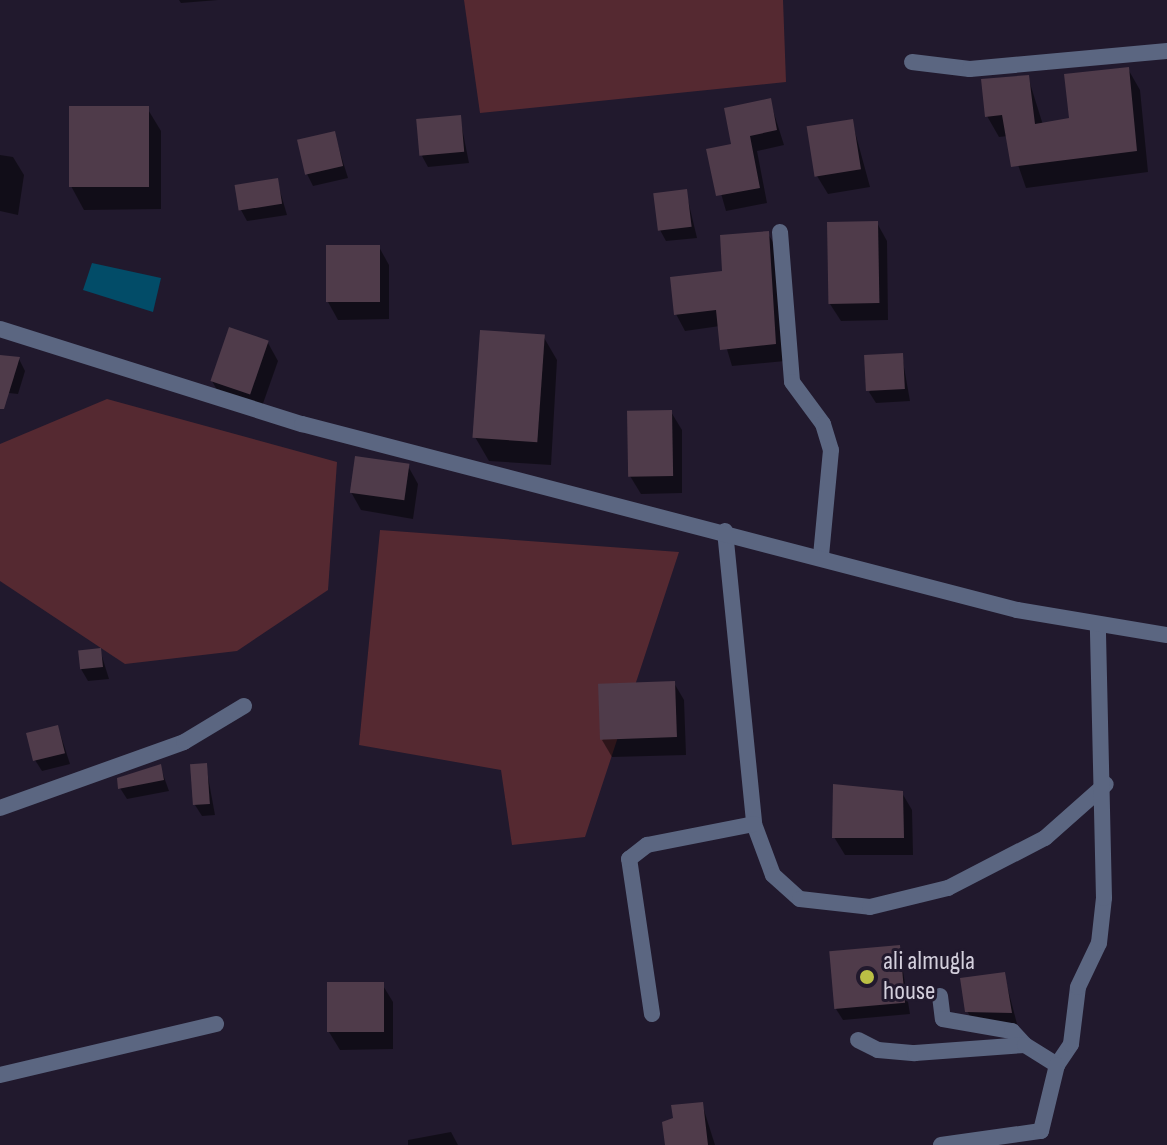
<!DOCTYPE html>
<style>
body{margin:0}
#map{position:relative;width:1167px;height:1145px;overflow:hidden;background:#21192d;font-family:"Sofia Sans Condensed",sans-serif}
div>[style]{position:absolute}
.green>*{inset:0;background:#552931}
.water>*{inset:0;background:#024c68}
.shadow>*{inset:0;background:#0007}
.building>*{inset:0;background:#4f3b4a;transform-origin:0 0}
.minor>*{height:16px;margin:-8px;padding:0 8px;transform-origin:8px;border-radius:8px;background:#5b6681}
.tertiary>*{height:16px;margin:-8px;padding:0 8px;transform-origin:8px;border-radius:8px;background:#5b6681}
.dots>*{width:22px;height:22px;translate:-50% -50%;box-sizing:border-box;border:4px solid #21192d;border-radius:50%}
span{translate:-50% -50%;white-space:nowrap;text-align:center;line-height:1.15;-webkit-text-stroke:6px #21192d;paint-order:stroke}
.poi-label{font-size:26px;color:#d3cfdc}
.left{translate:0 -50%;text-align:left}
</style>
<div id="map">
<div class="green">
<div style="clip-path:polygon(464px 0,783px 0,786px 82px,480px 113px)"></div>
<div style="clip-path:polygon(107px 399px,337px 462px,328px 590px,237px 651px,125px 664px,0 581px,0 444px)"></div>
<div style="clip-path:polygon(380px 530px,679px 552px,585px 837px,512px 845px,501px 770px,359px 745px)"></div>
</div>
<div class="water">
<div style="clip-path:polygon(92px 263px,161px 278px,153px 312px,83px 290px)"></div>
</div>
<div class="shadow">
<div style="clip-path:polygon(179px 0,218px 0,181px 3px)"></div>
<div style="clip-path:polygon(1128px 69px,1140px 90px,1148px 172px,1026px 188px,1008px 136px,999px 137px,987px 116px,1028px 77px,1043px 125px,1071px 119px)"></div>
<div style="clip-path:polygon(770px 101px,784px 145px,757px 151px,767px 203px,726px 211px,709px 151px,733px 146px)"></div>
<div style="clip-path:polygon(147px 108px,161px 131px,161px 209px,84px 210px,71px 186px)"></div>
<div style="clip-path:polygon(460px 118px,469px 163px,428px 167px,422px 156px)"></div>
<div style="clip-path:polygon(852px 121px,870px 187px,828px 194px,817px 176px)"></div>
<div style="clip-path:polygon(334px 133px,348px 178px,313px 186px,307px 174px)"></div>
<div style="clip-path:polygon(0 155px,13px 157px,24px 175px,18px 215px,0 211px)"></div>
<div style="clip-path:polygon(277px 181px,287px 215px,247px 221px,241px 210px)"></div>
<div style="clip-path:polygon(686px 192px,697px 238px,666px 241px,660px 230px)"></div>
<div style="clip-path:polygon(877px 223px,887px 241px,888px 320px,841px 321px,830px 304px)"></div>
<div style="clip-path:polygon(768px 234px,778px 250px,785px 361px,732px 366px,720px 326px,685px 331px,676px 314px)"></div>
<div style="clip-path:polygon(379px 247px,389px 265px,389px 319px,338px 320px,328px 302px)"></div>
<div style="clip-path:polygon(543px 336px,557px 360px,551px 465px,489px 461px,475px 437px)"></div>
<div style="clip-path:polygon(268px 343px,278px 361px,260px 412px,222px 399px,212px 381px)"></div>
<div style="clip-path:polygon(902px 356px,910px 401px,876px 403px,869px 392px)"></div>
<div style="clip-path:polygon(0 357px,19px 359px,25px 371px,18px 394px,0 392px)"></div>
<div style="clip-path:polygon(671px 412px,682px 430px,682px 493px,641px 494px,630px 476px)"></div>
<div style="clip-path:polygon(408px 466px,418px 484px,413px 519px,361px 510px,351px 492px)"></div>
<div style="clip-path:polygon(100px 650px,109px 679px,88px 681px,81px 669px)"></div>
<div style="clip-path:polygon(674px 683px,684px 700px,686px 755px,612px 757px,602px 740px)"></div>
<div style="clip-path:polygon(58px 727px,70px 764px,42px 771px,35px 760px)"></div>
<div style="clip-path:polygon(160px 766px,169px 791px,127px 799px,120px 788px)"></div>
<div style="clip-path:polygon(206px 766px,215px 815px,202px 816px,195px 805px)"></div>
<div style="clip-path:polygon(902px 793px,912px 810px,913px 855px,845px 855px,834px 837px)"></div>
<div style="clip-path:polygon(899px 947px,910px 1014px,843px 1020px,836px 1009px)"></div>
<div style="clip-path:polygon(1004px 974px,1017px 1024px,974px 1023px,967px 1011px)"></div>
<div style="clip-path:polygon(382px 984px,393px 1002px,393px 1049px,340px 1050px,329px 1032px)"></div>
<div style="clip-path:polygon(702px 1104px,715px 1145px,667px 1145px)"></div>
<div style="clip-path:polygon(451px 1132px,458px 1145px,408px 1145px,408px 1140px)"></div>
</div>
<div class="building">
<div style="clip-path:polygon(1129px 67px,1137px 151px,1011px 167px,1002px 115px,985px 117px,981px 79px,1029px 75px,1035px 124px,1069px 118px,1064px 74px)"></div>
<div style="clip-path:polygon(771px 98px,777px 130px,750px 136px,760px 188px,716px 196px,706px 149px,731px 144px,724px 108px)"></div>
<div style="left:69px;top:106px;width:80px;height:81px"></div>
<div style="left:461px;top:115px;width:37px;height:45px;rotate:85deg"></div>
<div style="left:853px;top:119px;width:51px;height:47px;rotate:81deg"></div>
<div style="left:335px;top:131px;width:36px;height:39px;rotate:77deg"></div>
<div style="left:278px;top:178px;width:26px;height:44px;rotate:81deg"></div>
<div style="left:687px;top:189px;width:38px;height:34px;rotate:83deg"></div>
<div style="left:878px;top:221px;width:82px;height:51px;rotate:89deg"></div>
<div style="clip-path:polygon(769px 231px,776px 344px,720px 350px,716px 310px,674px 315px,670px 277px,722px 271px,720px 235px)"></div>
<div style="left:326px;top:245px;width:54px;height:57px"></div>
<div style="left:229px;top:327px;width:42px;height:57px;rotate:19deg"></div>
<div style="left:480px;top:330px;width:65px;height:108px;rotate:4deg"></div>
<div style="left:903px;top:353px;width:36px;height:39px;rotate:87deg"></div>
<div style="clip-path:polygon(0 355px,20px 357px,4px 409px,0 409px)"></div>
<div style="left:672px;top:410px;width:66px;height:45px;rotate:89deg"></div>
<div style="left:355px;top:456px;width:55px;height:37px;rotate:8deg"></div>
<div style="left:101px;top:648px;width:19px;height:23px;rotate:84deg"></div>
<div style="left:675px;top:681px;width:56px;height:77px;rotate:88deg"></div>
<div style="left:58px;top:725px;width:29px;height:33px;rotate:76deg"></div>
<div style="left:207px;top:763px;width:41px;height:17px;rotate:86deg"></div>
<div style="clip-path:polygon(161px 764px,164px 780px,118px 789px,117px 778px)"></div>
<div style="clip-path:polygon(833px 784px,903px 791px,904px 838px,832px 838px)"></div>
<div style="left:900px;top:945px;width:58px;height:71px;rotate:85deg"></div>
<div style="clip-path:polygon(1005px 972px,1012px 1013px,965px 1012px,960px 978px)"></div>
<div style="left:384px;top:982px;width:50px;height:57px;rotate:90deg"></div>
<div style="clip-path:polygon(703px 1102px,708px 1145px,665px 1145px,662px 1122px,673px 1118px,671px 1105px)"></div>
</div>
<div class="minor">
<div style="left:912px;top:62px;width:58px;rotate:6.9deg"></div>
<div style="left:970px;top:69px;width:198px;rotate:-5.2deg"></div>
<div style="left:780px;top:232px;width:150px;rotate:85.4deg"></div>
<div style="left:792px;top:382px;width:52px;rotate:53.6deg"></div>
<div style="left:823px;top:424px;width:27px;rotate:73deg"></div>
<div style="left:831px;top:450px;width:106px;rotate:95.4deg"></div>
<div style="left:725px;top:531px;width:294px;rotate:84.3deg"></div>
<div style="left:754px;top:824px;width:54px;rotate:69.6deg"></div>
<div style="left:773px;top:875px;width:36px;rotate:42deg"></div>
<div style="left:800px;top:899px;width:70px;rotate:6.5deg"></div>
<div style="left:870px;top:907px;width:80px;rotate:-13.7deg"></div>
<div style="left:948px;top:888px;width:109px;rotate:-27.3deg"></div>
<div style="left:1045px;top:838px;width:81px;rotate:-41.5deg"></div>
<div style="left:0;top:808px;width:195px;rotate:-19.7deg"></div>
<div style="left:184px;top:742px;width:70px;rotate:-31deg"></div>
<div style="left:940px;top:996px;width:23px;rotate:83deg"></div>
<div style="left:943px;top:1019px;width:70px;rotate:9.9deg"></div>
<div style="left:1012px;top:1031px;width:19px;rotate:47deg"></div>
<div style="left:652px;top:1014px;width:157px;rotate:-98.4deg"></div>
<div style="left:629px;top:859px;width:23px;rotate:-38deg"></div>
<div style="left:647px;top:845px;width:109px;rotate:-11.1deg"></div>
<div style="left:858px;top:1040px;width:22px;rotate:27deg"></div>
<div style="left:878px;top:1050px;width:37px;rotate:5deg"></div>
<div style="left:915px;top:1053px;width:110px;rotate:-4.2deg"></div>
<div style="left:1025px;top:1045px;width:38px;rotate:32deg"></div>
<div style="left:1057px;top:1065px;width:25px;rotate:-56deg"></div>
<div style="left:1071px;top:1044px;width:57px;rotate:-83deg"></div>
<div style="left:1078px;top:987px;width:49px;rotate:-64.5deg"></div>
<div style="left:1099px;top:943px;width:45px;rotate:-83.7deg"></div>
<div style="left:1104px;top:898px;width:271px;rotate:-91.3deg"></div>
<div style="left:0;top:1075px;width:222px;rotate:-13.3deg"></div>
<div style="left:941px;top:1145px;width:101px;rotate:-8deg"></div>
<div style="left:1041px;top:1131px;width:68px;rotate:-76.4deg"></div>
</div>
<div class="tertiary">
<div style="left:0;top:329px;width:317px;rotate:17.5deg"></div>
<div style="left:302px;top:424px;width:739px;rotate:14.58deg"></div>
<div style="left:1017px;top:610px;width:152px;rotate:9.5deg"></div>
</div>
<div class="dots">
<div style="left:867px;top:977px;background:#bbc045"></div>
</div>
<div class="poi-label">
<span class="left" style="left:883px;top:977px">ali almugla<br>house</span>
</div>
</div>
